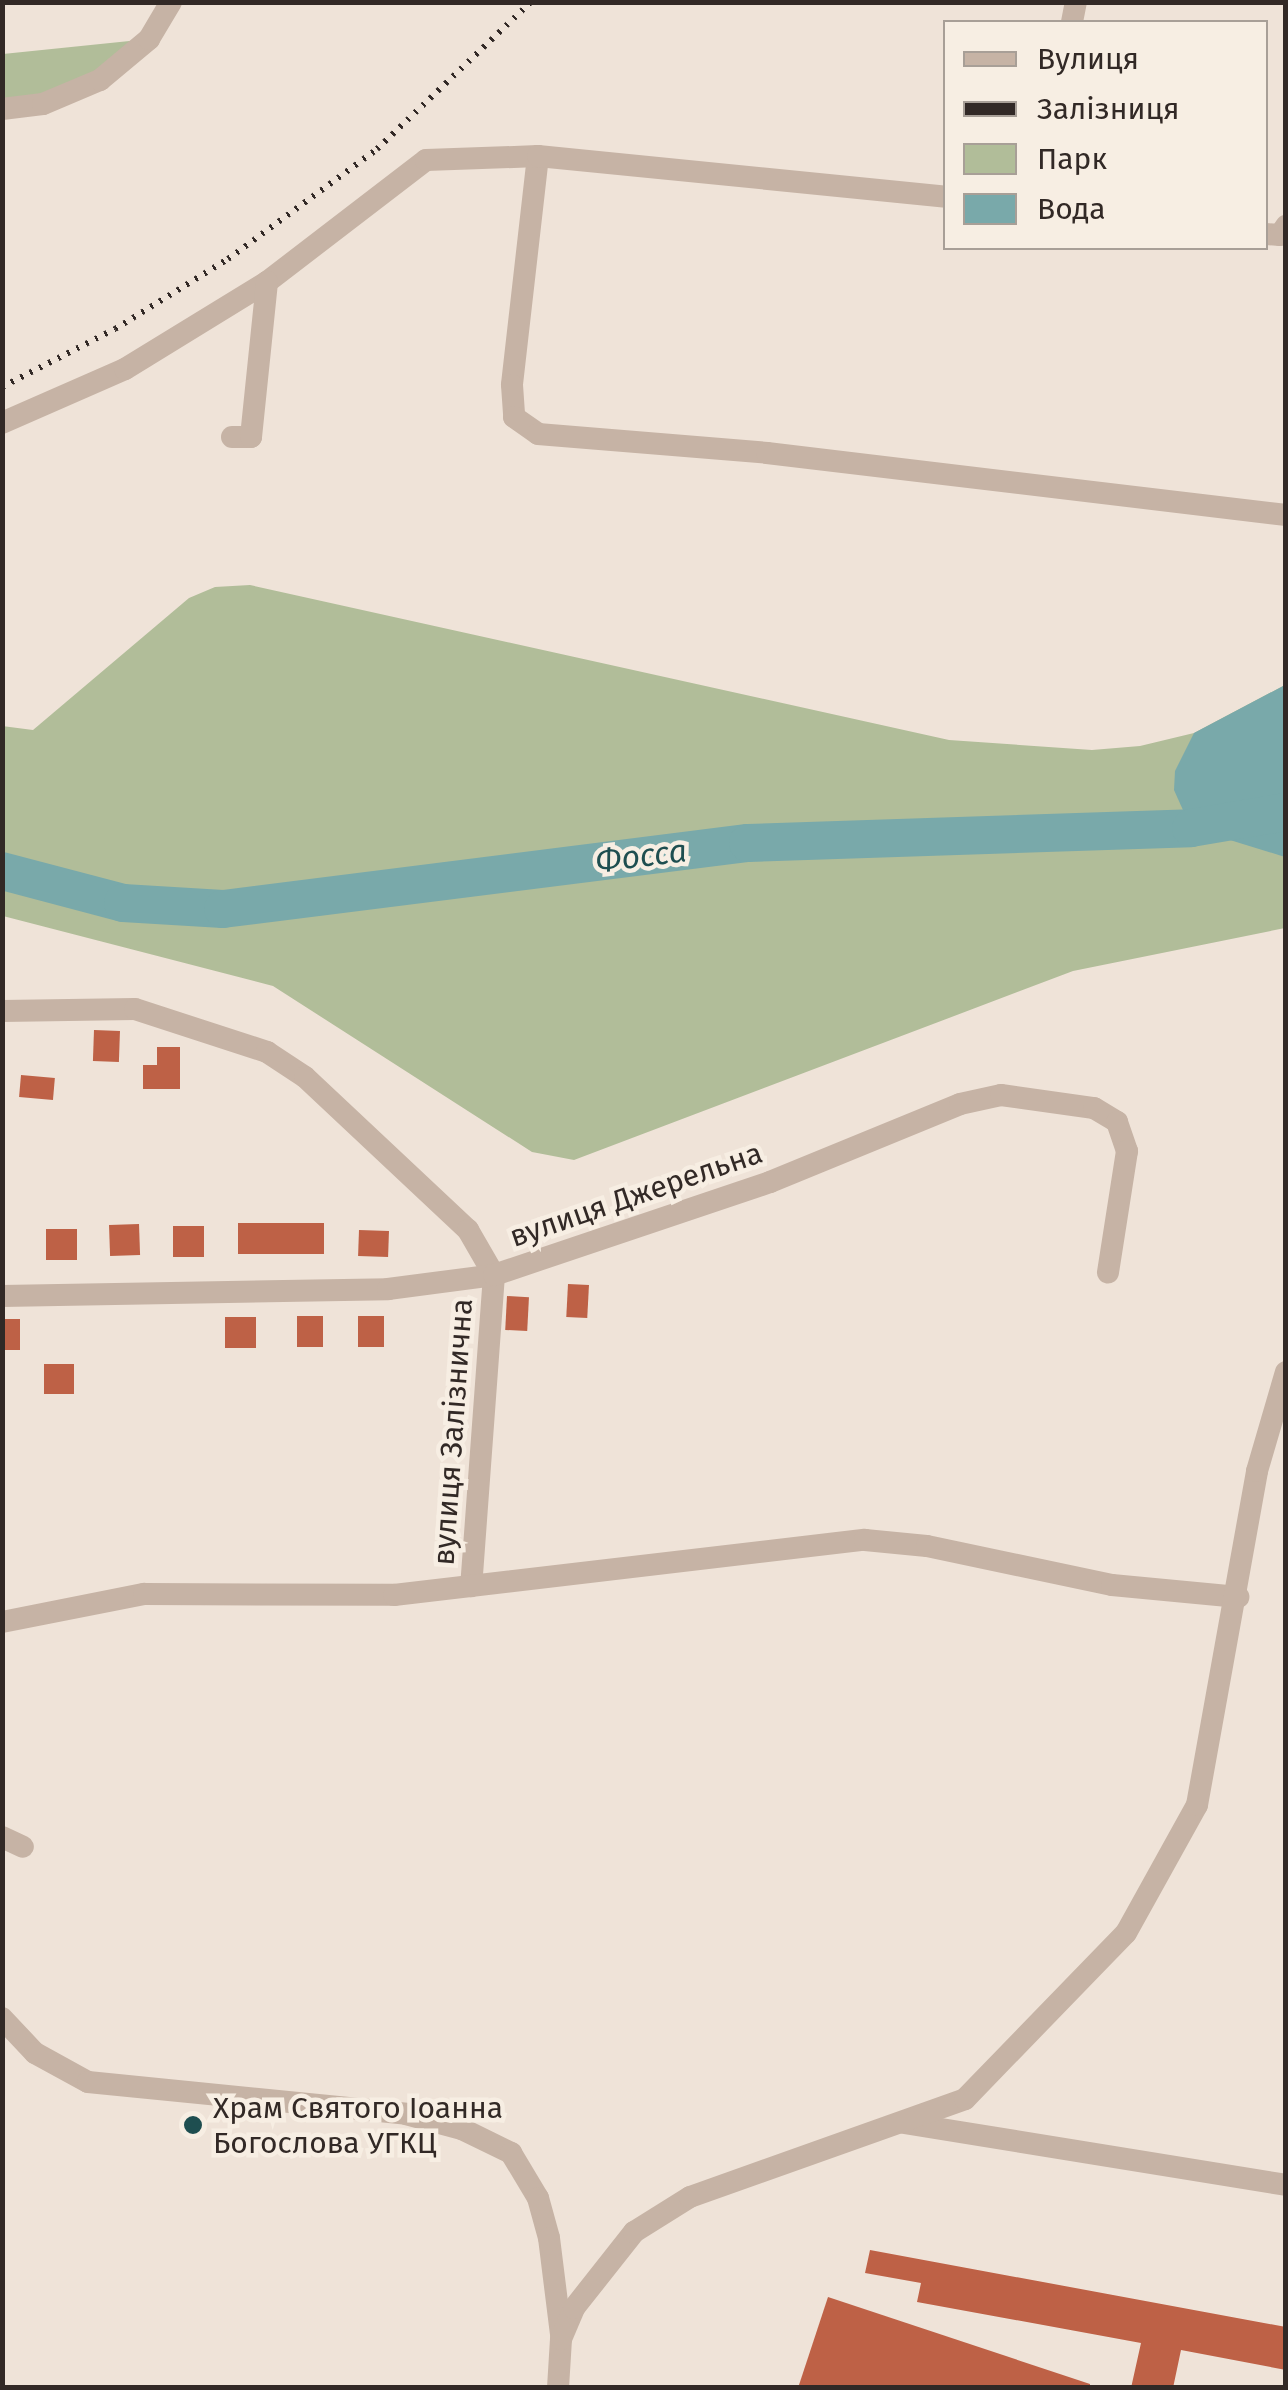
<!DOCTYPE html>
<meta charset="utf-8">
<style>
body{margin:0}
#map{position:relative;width:1288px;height:2390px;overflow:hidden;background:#efe3d8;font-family:"Fira Sans",sans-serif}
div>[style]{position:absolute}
.green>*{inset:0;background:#b1bd99}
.water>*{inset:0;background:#79a9aa}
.river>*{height:38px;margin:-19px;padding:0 19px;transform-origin:19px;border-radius:19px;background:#79a9aa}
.building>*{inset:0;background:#be6146;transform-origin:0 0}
.street>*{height:22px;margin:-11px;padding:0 11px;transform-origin:11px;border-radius:11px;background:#c6b3a5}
.rail>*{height:6px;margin-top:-3px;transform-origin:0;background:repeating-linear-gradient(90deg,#322926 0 2.5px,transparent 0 10.5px)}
.dots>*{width:28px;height:28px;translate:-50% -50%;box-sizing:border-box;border:5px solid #f7eee3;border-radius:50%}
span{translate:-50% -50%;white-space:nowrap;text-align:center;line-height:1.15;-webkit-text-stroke:9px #f7eee3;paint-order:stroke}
.street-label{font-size:30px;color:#322926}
.poi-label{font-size:30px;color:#322926}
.left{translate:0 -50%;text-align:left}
.water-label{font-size:32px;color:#1e4e50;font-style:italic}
.frame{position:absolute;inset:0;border:5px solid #322926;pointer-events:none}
.legend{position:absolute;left:943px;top:20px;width:325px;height:230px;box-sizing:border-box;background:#f7eee3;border:2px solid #a89f97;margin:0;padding:12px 18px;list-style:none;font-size:30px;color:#322926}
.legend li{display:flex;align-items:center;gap:20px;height:50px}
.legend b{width:50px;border:2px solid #a89f97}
</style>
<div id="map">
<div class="green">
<div style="clip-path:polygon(149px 39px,100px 80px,3px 109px,3px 54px)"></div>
<div style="clip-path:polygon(250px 585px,949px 740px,1092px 750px,1140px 746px,1194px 733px,1285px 685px,1285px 928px,1073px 971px,574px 1160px,532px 1152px,273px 986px,3px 916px,2px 726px,33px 730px,189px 598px,215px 587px)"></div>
</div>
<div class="water">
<div style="clip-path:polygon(1285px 685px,1285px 857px,1191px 828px,1174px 790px,1175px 771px,1194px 733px)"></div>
</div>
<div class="river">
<div style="left:2px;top:871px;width:125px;rotate:14.8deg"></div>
<div style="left:123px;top:903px;width:100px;rotate:3.4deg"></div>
<div style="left:223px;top:909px;width:529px;rotate:-7.17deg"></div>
<div style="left:748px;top:843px;width:443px;rotate:-1.9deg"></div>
<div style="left:1191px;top:828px;width:96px;rotate:-9.6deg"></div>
</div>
<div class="building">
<div style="left:94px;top:1030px;width:26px;height:31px;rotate:2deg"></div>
<div style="clip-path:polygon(157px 1047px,180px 1047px,180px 1089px,143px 1089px,143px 1065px,157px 1065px)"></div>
<div style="left:21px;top:1075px;width:34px;height:22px;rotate:5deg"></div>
<div style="left:238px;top:1223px;width:86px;height:31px"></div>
<div style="left:139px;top:1224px;width:31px;height:30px;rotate:88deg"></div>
<div style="left:173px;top:1226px;width:31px;height:31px"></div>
<div style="left:46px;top:1229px;width:31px;height:31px"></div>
<div style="left:359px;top:1230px;width:30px;height:26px;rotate:2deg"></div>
<div style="left:568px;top:1284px;width:21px;height:33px;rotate:3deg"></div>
<div style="left:507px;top:1296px;width:22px;height:34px;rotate:3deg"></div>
<div style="left:297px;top:1316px;width:26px;height:31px"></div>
<div style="left:358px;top:1316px;width:26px;height:31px"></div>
<div style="left:256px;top:1317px;width:31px;height:31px;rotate:90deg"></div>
<div style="left:2px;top:1319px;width:18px;height:31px"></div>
<div style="left:44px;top:1364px;width:30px;height:30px"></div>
<div style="clip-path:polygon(870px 2250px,1286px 2327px,1286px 2370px,1181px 2350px,1173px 2388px,1131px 2388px,1141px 2343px,917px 2302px,921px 2283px,865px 2273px)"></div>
<div style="clip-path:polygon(828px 2297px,1090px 2384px,1090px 2388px,798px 2388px)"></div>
</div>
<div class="street">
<div style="left:1072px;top:22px;width:20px;rotate:-79deg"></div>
<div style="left:2px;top:109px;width:41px;rotate:-7deg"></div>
<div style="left:43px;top:104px;width:62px;rotate:-22.8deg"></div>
<div style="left:100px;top:80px;width:64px;rotate:-39.9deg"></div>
<div style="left:149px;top:39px;width:43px;rotate:-59.3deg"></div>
<div style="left:538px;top:156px;width:230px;rotate:96.5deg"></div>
<div style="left:512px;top:385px;width:32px;rotate:86deg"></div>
<div style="left:514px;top:417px;width:29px;rotate:35deg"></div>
<div style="left:538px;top:434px;width:230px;rotate:4.7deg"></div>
<div style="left:767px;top:453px;width:523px;rotate:6.81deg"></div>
<div style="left:1266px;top:234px;width:14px;rotate:4deg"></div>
<div style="left:1280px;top:235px;width:11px;rotate:-56deg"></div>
<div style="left:2px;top:423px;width:134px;rotate:-23.7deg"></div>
<div style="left:125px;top:369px;width:167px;rotate:-31.5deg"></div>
<div style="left:267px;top:282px;width:200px;rotate:-37.5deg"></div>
<div style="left:426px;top:160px;width:112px;rotate:-2deg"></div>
<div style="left:538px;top:156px;width:410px;rotate:5.7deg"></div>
<div style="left:232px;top:437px;width:19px"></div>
<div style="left:251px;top:437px;width:156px;rotate:-84.1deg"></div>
<div style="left:2px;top:1011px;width:133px;rotate:-0.9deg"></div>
<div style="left:135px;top:1009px;width:139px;rotate:18deg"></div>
<div style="left:267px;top:1052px;width:45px;rotate:33.3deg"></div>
<div style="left:305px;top:1077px;width:224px;rotate:43.2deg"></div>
<div style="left:468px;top:1230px;width:52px;rotate:60deg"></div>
<div style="left:494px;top:1275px;width:312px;rotate:94.2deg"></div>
<div style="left:2px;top:1296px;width:386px;rotate:-1deg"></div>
<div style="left:388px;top:1289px;width:107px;rotate:-7.5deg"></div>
<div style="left:494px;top:1275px;width:291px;rotate:-18.6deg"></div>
<div style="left:770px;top:1182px;width:205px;rotate:-22.3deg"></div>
<div style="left:960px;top:1104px;width:42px;rotate:-12.4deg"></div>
<div style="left:1001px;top:1095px;width:94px;rotate:8deg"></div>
<div style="left:1094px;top:1108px;width:27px;rotate:31deg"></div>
<div style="left:1117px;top:1122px;width:31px;rotate:71deg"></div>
<div style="left:1127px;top:1151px;width:123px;rotate:98.9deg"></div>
<div style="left:2px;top:1622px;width:145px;rotate:-11.2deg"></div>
<div style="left:144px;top:1594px;width:250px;rotate:0.2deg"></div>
<div style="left:394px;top:1595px;width:474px;rotate:-6.7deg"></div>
<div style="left:865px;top:1540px;width:62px;rotate:5.5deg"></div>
<div style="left:927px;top:1546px;width:189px;rotate:11.9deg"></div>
<div style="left:1112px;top:1585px;width:127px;rotate:5.4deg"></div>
<div style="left:2px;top:1837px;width:23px;rotate:25deg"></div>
<div style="left:2px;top:2018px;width:48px;rotate:46.7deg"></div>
<div style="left:35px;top:2053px;width:60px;rotate:28.7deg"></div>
<div style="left:88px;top:2082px;width:320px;rotate:5.7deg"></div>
<div style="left:406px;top:2114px;width:58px;rotate:15deg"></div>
<div style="left:462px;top:2129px;width:55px;rotate:26.1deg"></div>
<div style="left:511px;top:2153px;width:52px;rotate:59deg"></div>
<div style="left:538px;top:2198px;width:41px;rotate:74.6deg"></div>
<div style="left:549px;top:2238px;width:98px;rotate:82.9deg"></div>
<div style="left:904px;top:2123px;width:387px;rotate:9.2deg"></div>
<div style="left:558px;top:2388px;width:49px;rotate:-86.5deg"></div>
<div style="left:561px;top:2339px;width:34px;rotate:-67deg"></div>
<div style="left:574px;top:2308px;width:97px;rotate:-51.7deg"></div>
<div style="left:634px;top:2232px;width:66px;rotate:-32deg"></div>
<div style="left:690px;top:2197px;width:292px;rotate:-19.6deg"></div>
<div style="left:965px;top:2099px;width:231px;rotate:-45.9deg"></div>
<div style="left:1126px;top:1933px;width:146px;rotate:-61deg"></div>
<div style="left:1197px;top:1805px;width:339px;rotate:-79.8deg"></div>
<div style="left:1257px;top:1471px;width:103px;rotate:-73.7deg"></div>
</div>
<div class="rail">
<div style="left:2px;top:387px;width:127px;rotate:-27.2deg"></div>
<div style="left:115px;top:329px;width:133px;rotate:-31.8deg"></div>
<div style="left:228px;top:259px;width:185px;rotate:-36.4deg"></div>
<div style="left:377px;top:149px;width:213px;rotate:-43.7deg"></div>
</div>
<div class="dots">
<div style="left:193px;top:2125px;background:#1e4e50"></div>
</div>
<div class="street-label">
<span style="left:636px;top:1195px;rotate:-19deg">вулиця Джерельна</span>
<span style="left:453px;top:1432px;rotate:-86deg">вулиця Залізнична</span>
</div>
<div class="poi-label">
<span class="left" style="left:213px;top:2125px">Храм Святого Іоанна<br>Богослова УГКЦ</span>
</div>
<div class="water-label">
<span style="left:641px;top:856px;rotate:-7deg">Фосса</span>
</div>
<div class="frame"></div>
<ul class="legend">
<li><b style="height:12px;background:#c6b3a5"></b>Вулиця</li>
<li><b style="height:12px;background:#322926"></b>Залізниця</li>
<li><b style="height:28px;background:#b1bd99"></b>Парк</li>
<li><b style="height:28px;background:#79a9aa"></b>Вода</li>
</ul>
</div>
